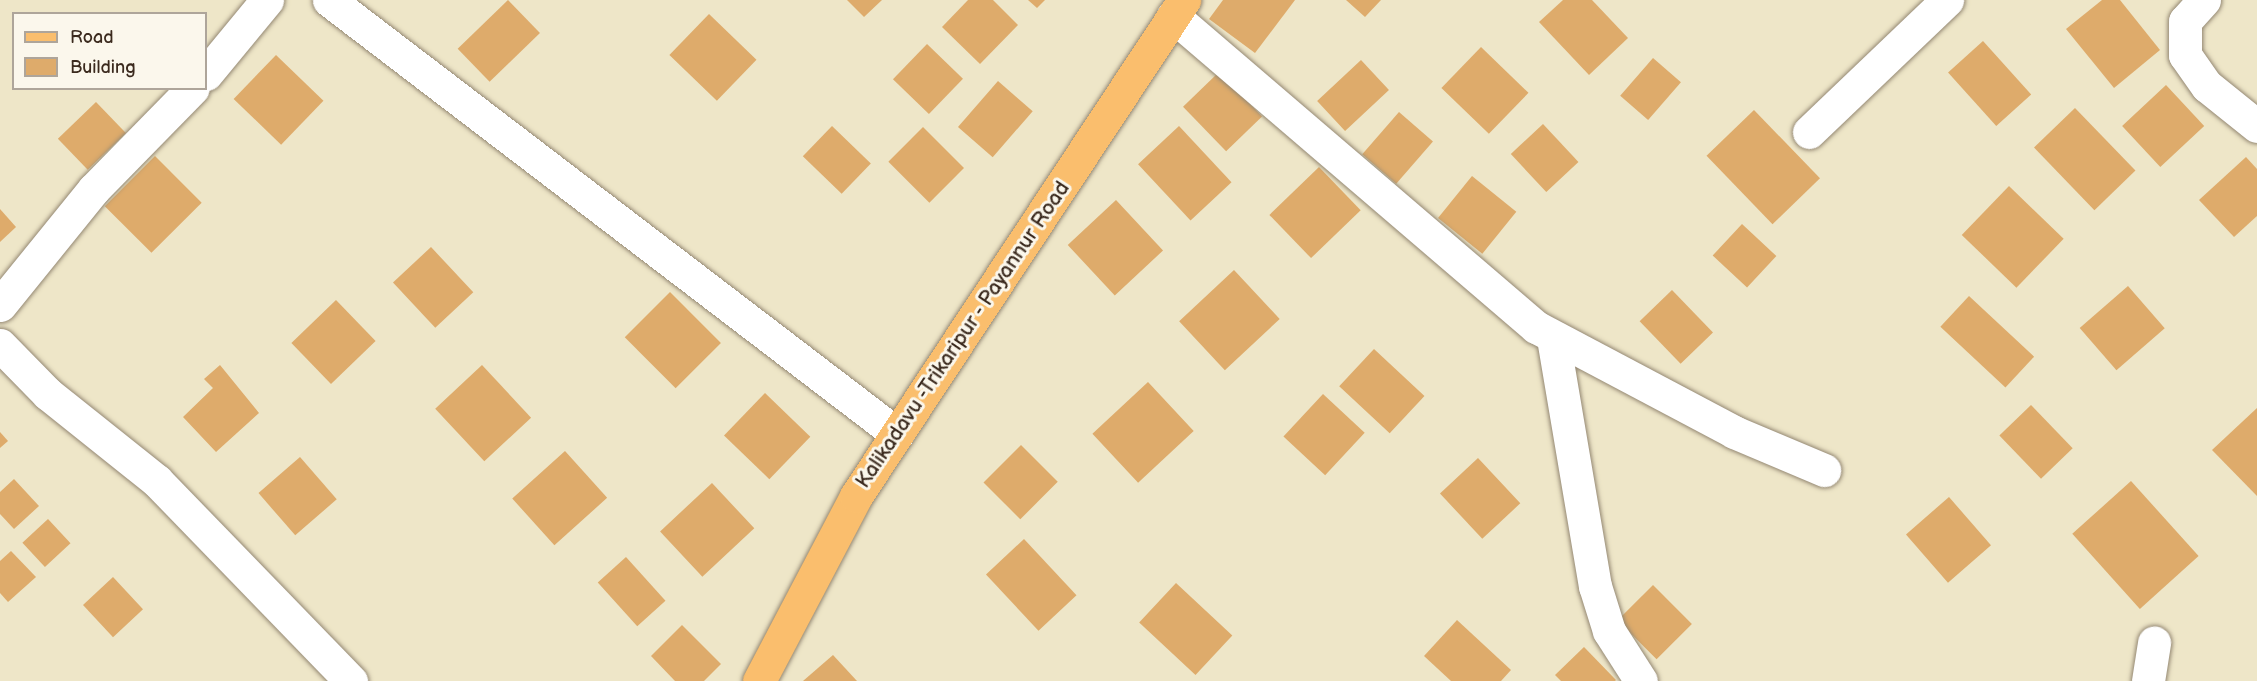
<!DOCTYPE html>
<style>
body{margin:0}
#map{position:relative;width:2257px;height:681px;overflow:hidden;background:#eee6c8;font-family:"Balsamiq Sans",sans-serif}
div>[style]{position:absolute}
.building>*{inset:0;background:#deab6b;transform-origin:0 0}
.roads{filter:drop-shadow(0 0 2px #948873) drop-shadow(0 0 2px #948873)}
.minor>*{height:33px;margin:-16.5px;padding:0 16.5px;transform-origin:16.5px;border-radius:16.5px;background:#fff}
.major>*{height:33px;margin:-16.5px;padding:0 16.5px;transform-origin:16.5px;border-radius:16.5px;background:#fabe6d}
span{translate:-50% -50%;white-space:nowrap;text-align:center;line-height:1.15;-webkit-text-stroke:6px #fbf7ec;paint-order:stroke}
.street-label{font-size:21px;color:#3b2a1e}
.legend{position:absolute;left:12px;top:12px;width:195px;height:78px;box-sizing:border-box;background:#fbf7ec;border:2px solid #aea59a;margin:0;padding:8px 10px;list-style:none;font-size:18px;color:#3b2a1e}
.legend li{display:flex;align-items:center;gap:12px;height:30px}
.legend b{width:30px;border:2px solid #aea59a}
</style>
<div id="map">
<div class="building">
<div style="left:508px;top:0;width:46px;height:70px;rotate:46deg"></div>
<div style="clip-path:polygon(847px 0,882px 0,864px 17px)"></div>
<div style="clip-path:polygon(968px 0,993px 0,1018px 25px,980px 64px,942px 27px)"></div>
<div style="clip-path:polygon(1028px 0,1045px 0,1037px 8px)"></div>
<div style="clip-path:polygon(1223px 0,1295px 0,1255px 53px,1209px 19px)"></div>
<div style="clip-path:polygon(1346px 0,1381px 0,1365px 17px)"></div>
<div style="clip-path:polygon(1563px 0,1592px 0,1628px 38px,1589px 75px,1539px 22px)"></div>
<div style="clip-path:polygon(2102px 0,2120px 0,2160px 50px,2114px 88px,2066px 29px)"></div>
<div style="left:709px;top:14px;width:66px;height:57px;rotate:44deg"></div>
<div style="left:1983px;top:41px;width:72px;height:47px;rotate:48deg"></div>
<div style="left:927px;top:44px;width:50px;height:49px;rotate:44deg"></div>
<div style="left:1481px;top:47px;width:66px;height:57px;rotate:44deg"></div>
<div style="left:276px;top:55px;width:66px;height:61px;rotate:44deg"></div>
<div style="left:1653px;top:58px;width:37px;height:50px;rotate:41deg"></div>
<div style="left:1361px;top:60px;width:41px;height:60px;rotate:47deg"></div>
<div style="left:1219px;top:72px;width:62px;height:50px;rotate:46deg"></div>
<div style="left:998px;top:81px;width:46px;height:61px;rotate:41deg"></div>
<div style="left:2166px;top:85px;width:56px;height:60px;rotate:47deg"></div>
<div style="left:96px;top:102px;width:43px;height:53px;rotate:46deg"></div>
<div style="left:2075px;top:108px;width:87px;height:57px;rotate:46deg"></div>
<div style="left:1754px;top:110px;width:95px;height:66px;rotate:46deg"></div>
<div style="left:1399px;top:112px;width:45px;height:56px;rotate:41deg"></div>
<div style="left:1543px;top:124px;width:52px;height:44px;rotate:47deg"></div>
<div style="left:832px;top:126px;width:54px;height:42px;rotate:44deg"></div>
<div style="left:1179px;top:126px;width:77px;height:56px;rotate:47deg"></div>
<div style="left:923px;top:127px;width:58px;height:49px;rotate:45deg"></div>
<div style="left:155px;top:156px;width:66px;height:71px;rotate:45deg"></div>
<div style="clip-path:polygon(2246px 157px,2257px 169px,2257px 216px,2234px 237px,2199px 200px)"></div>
<div style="left:1319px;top:167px;width:60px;height:69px;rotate:46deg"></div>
<div style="left:1472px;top:176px;width:57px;height:54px;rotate:39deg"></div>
<div style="left:2009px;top:186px;width:76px;height:68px;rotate:44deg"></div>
<div style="left:1116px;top:200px;width:69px;height:66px;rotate:47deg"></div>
<div style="clip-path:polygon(0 209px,16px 227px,0 242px)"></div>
<div style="left:1742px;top:224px;width:47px;height:43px;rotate:43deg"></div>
<div style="left:431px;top:247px;width:62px;height:52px;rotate:47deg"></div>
<div style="left:1234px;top:270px;width:67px;height:75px;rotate:47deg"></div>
<div style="left:2128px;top:286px;width:56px;height:64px;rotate:49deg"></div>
<div style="left:1672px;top:290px;width:59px;height:45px;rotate:46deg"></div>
<div style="left:670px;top:292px;width:72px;height:64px;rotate:45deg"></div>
<div style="left:1969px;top:296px;width:89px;height:42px;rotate:43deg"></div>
<div style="left:336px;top:300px;width:57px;height:62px;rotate:46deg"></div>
<div style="left:1374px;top:349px;width:69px;height:51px;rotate:43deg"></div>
<div style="clip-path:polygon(220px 365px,259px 413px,216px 452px,183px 417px,213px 388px,204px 379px)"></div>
<div style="left:482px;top:365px;width:72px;height:64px;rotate:47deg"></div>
<div style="left:1148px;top:382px;width:67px;height:76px;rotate:47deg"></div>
<div style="left:765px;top:393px;width:63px;height:59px;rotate:44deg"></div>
<div style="left:1323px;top:394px;width:57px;height:58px;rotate:43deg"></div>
<div style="left:2031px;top:405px;width:60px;height:44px;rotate:46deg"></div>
<div style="clip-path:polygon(2257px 408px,2257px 496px,2212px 450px)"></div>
<div style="clip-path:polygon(0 432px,8px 441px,0 448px)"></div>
<div style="left:1021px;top:445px;width:52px;height:53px;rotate:45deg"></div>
<div style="left:565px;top:451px;width:63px;height:71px;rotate:48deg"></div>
<div style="left:300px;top:457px;width:56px;height:55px;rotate:49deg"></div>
<div style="left:1478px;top:458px;width:62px;height:52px;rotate:47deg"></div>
<div style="clip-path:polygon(14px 479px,39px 506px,14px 529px,0 514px,0 492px)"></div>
<div style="left:2131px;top:481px;width:101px;height:79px;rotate:48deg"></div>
<div style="left:712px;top:483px;width:62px;height:71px;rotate:47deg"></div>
<div style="left:1949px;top:497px;width:64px;height:57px;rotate:49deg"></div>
<div style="left:48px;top:519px;width:33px;height:35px;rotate:47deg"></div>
<div style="left:1024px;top:539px;width:77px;height:52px;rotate:47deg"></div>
<div style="clip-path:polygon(11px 551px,36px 577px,8px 602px,0 593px,0 561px)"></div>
<div style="left:626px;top:557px;width:59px;height:38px;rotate:48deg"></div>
<div style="left:113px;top:577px;width:44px;height:41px;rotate:47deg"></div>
<div style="left:1176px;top:583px;width:77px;height:54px;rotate:43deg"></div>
<div style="left:1653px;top:585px;width:55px;height:50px;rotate:45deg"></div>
<div style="clip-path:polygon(1457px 620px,1511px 670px,1501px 681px,1451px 681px,1424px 656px)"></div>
<div style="clip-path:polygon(682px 625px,721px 664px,704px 681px,675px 681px,651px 656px)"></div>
<div style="clip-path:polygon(1584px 647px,1616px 680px,1615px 681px,1561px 681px,1555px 675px)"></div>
<div style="clip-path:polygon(833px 655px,857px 681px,803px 681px)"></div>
</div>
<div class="roads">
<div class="minor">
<div style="left:329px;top:0;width:715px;rotate:37.38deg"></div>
<div style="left:2204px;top:0;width:28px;rotate:132deg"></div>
<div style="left:2185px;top:21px;width:34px;rotate:90deg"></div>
<div style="left:2185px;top:55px;width:38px;rotate:55deg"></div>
<div style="left:2207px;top:86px;width:64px;rotate:38.7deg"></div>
<div style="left:1173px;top:16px;width:478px;rotate:40.6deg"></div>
<div style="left:1536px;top:327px;width:224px;rotate:27.9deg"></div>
<div style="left:1734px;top:432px;width:98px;rotate:22.9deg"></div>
<div style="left:206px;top:74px;width:96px;rotate:-50.5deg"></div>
<div style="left:1809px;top:132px;width:191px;rotate:-43.7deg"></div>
<div style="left:0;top:305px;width:149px;rotate:-51deg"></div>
<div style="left:94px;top:189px;width:141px;rotate:-45.6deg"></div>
<div style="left:1553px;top:338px;width:252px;rotate:80.4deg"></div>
<div style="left:1595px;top:586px;width:47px;rotate:72.7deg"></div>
<div style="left:1609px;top:631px;width:59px;rotate:57.4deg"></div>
<div style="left:0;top:345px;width:69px;rotate:45.6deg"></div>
<div style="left:48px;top:394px;width:139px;rotate:38.6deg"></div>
<div style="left:157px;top:481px;width:279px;rotate:45.9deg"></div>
<div style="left:2148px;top:681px;width:39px;rotate:-81deg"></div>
</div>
<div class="major">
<div style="left:759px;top:681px;width:209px;rotate:-62.3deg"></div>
<div style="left:856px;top:496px;width:595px;rotate:-56.52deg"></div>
</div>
</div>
<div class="street-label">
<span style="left:963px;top:335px;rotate:-56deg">Kalikadavu -Trikaripur - Payannur Road</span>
</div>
<ul class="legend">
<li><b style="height:8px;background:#fabe6d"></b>Road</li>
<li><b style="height:16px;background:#deab6b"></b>Building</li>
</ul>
</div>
